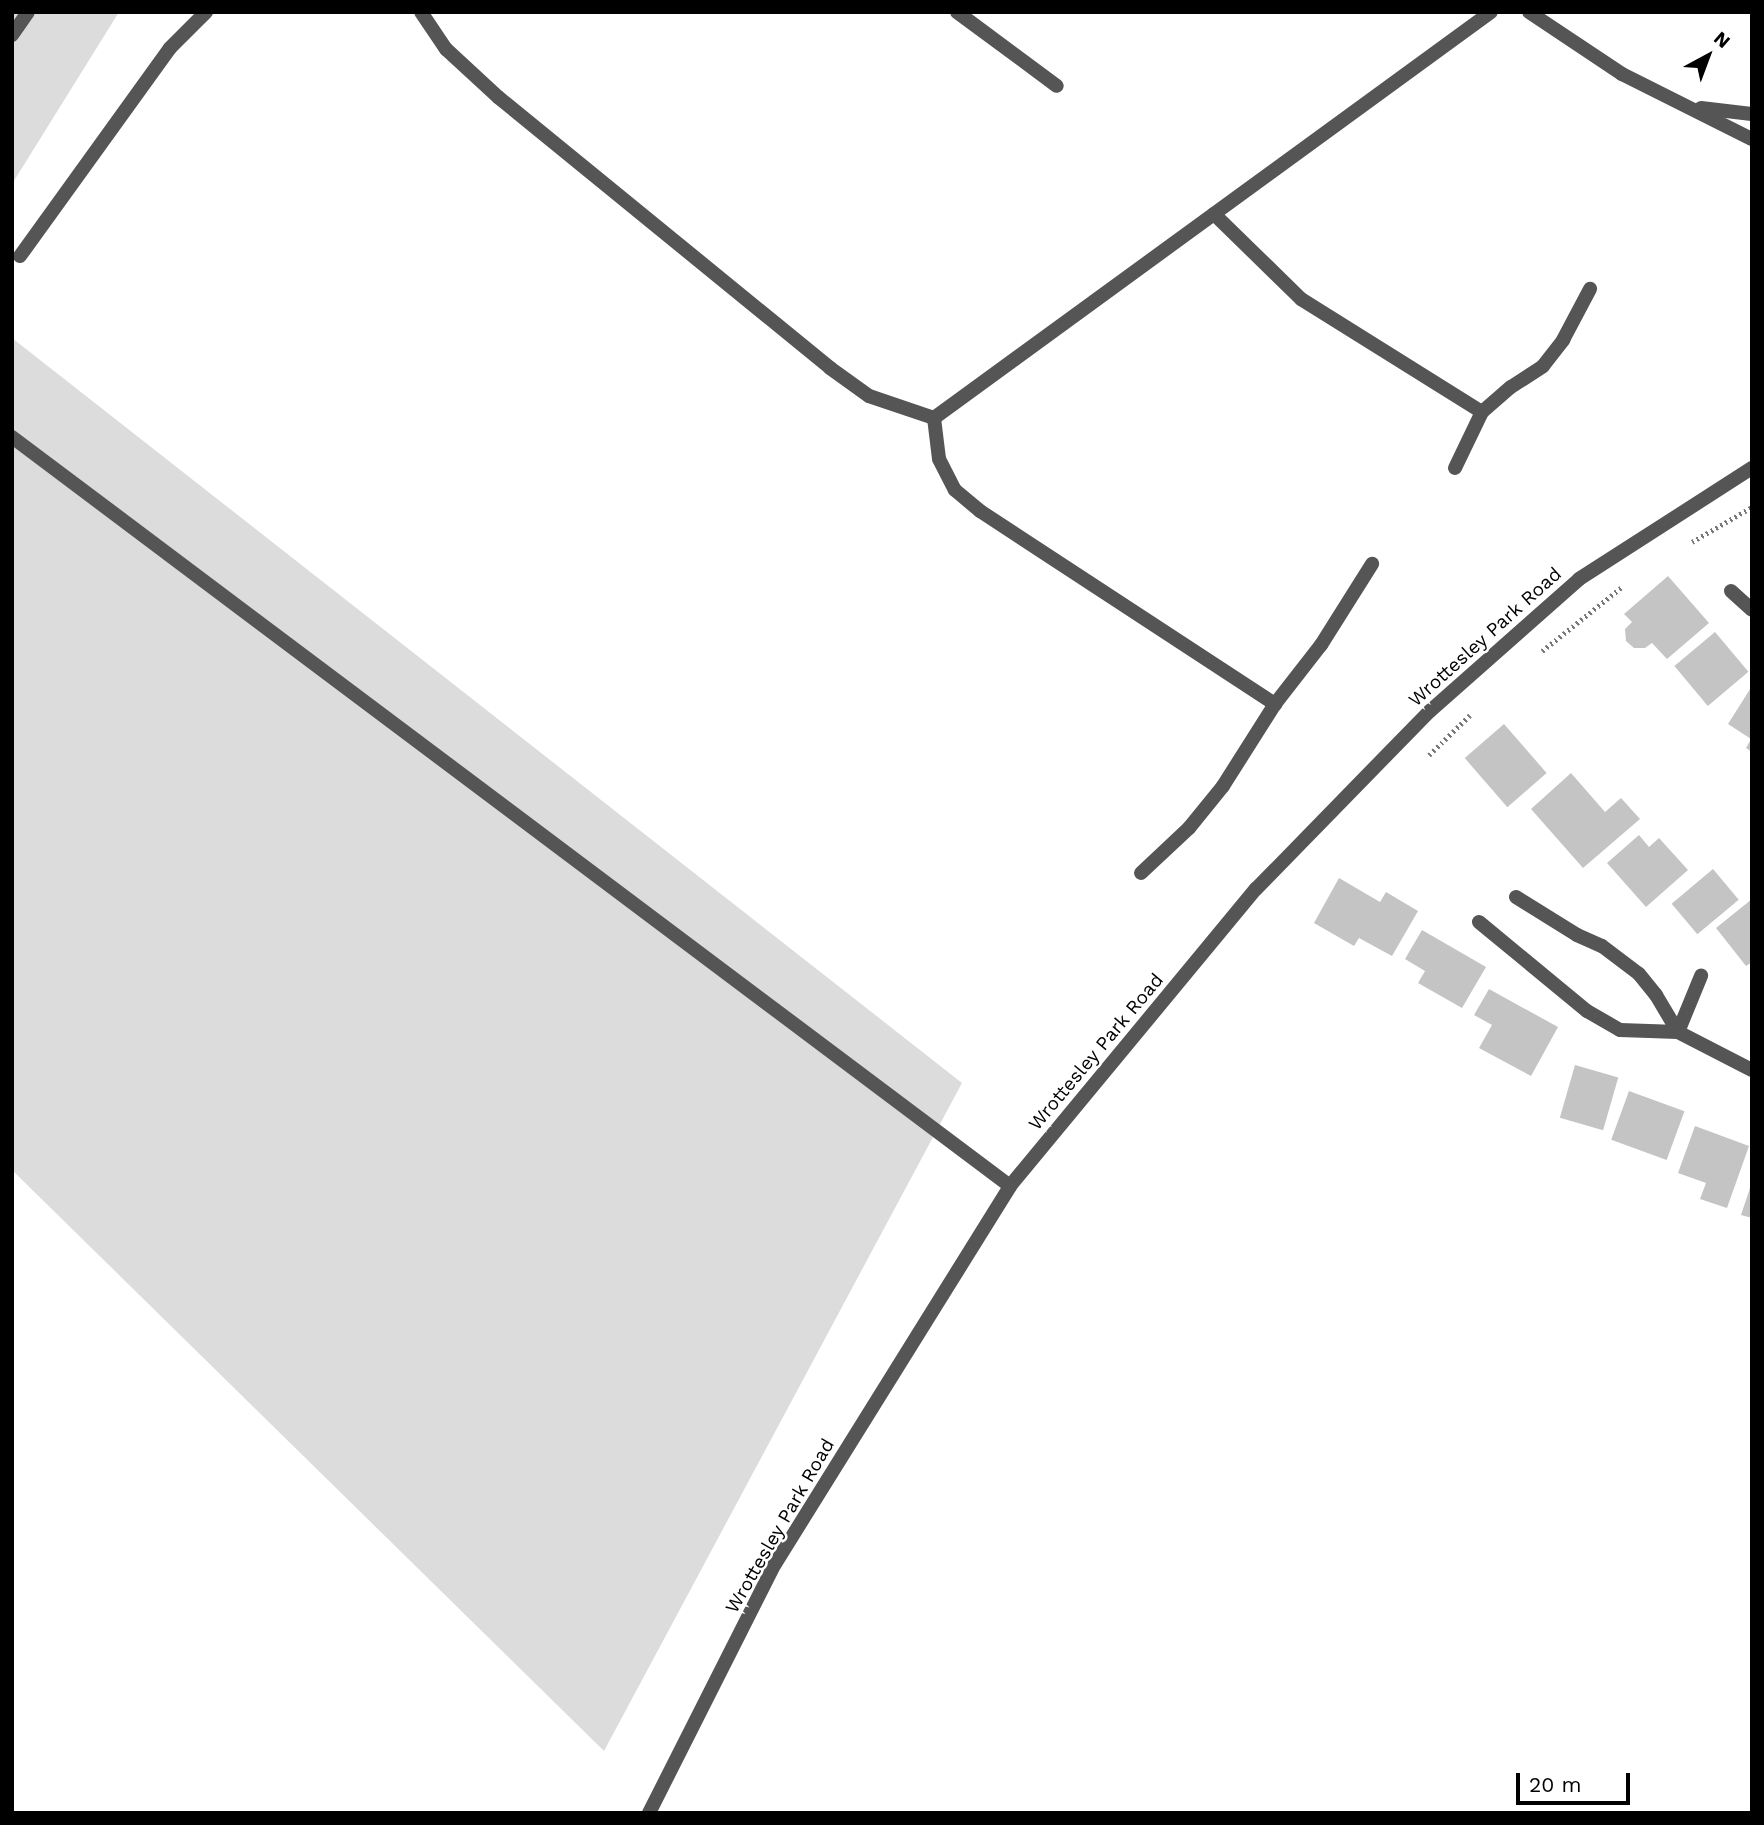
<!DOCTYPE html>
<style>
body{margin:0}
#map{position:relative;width:1764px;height:1825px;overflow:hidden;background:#fff;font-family:"Work Sans",sans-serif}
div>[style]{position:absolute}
.green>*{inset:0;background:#dcdcdc}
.building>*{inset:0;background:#c4c4c4;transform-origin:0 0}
.path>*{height:4.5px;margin-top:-2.25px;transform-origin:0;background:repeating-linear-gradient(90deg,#777 0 2px,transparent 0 5.5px)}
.service>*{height:14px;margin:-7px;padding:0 7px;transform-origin:7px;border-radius:7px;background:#555}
.minor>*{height:14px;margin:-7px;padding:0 7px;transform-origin:7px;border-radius:7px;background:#555}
.tertiary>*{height:14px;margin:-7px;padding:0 7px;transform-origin:7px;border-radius:7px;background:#555}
span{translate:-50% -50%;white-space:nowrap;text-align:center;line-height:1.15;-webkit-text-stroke:5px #fff;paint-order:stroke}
.street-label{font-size:19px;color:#000}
.frame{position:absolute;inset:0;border:14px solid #000;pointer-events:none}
.north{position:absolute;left:1673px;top:21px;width:70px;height:70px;-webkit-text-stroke:5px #fff;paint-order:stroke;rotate:41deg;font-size:19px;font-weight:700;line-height:28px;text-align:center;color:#000}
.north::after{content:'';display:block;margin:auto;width:24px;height:32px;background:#000;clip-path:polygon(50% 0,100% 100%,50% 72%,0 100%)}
.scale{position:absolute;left:1516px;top:1773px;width:114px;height:32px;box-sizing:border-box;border:4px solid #000;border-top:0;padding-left:9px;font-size:21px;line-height:24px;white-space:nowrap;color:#000;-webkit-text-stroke:5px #fff;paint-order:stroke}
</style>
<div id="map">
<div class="green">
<div style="clip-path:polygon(12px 12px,119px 12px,12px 184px)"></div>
<div style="clip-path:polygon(12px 338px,962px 1083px,604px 1751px,12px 1170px)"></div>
</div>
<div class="building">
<div style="clip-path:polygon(1668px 576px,1709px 623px,1667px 659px,1652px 643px,1645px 648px,1634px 648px,1626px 641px,1625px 629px,1632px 622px,1624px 614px)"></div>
<div style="left:1715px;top:632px;width:52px;height:53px;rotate:50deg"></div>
<div style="clip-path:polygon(1752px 686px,1752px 752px,1746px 748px,1751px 739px,1728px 724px)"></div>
<div style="left:1504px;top:724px;width:65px;height:52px;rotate:49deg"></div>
<div style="clip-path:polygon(1571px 773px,1605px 812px,1621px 798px,1640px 819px,1583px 868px,1531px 809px)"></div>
<div style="clip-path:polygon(1639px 835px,1649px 847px,1659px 838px,1688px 870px,1646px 907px,1607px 863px)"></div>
<div style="left:1713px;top:869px;width:40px;height:54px;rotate:50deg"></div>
<div style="clip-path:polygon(1339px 878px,1380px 902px,1386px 892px,1418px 911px,1392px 956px,1359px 938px,1354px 946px,1314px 923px)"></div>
<div style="clip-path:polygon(1752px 899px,1752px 962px,1746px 966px,1716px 928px)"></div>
<div style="clip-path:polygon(1422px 930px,1486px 967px,1462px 1008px,1418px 983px,1425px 971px,1405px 959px)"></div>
<div style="clip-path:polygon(1489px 989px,1558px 1027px,1531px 1076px,1479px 1048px,1492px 1025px,1474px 1015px)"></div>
<div style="left:1575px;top:1065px;width:45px;height:55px;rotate:16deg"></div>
<div style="left:1629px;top:1091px;width:59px;height:52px;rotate:20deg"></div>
<div style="clip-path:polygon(1695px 1126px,1749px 1146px,1727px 1208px,1700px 1199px,1706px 1183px,1678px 1173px)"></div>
<div style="clip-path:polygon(1751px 1185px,1752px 1185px,1752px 1218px,1741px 1215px)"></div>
</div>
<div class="path">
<div style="left:1692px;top:542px;width:69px;rotate:-30.3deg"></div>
<div style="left:1542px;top:651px;width:104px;rotate:-38.7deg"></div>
<div style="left:1429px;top:755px;width:57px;rotate:-44.3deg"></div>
</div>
<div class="service">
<div style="left:12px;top:35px;width:28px;rotate:-55deg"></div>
<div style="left:12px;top:437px;width:1248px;rotate:36.89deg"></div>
<div style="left:1731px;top:591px;width:28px;rotate:42deg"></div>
<div style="left:1516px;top:897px;width:72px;rotate:31.9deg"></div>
<div style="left:1577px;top:935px;width:27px;rotate:24deg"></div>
<div style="left:1602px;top:946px;width:46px;rotate:37.1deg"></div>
<div style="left:1639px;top:974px;width:27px;rotate:51deg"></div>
<div style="left:1656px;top:995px;width:43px;rotate:59.3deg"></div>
<div style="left:1479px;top:922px;width:140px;rotate:39.5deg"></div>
<div style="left:1587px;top:1011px;width:38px;rotate:30deg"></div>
</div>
<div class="minor">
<div style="left:421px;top:12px;width:45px;rotate:56deg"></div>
<div style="left:446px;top:49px;width:71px;rotate:42.7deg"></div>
<div style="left:498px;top:97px;width:429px;rotate:39.2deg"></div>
<div style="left:830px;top:368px;width:48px;rotate:35.7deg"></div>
<div style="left:869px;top:396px;width:69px;rotate:18.7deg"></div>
<div style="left:934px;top:418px;width:689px;rotate:-36.09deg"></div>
<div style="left:957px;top:12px;width:124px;rotate:36.5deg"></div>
<div style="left:1529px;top:12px;width:112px;rotate:33.7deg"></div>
<div style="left:1622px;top:74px;width:145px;rotate:26.6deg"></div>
<div style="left:1701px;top:108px;width:51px;rotate:6.7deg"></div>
<div style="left:1214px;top:214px;width:122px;rotate:44.3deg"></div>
<div style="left:1301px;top:299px;width:213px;rotate:32deg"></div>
<div style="left:20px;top:256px;width:256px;rotate:-54.2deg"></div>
<div style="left:170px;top:48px;width:51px;rotate:-45deg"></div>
<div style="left:934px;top:418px;width:41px;rotate:83deg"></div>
<div style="left:939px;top:459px;width:35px;rotate:63deg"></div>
<div style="left:955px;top:490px;width:33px;rotate:40deg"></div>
<div style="left:980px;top:511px;width:353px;rotate:33.2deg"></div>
<div style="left:1455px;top:468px;width:62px;rotate:-64.3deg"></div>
<div style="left:1482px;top:412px;width:38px;rotate:-41deg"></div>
<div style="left:1511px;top:387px;width:38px;rotate:-33deg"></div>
<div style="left:1543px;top:366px;width:33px;rotate:-52deg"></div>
<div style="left:1563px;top:340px;width:58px;rotate:-62.1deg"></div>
<div style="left:1141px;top:873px;width:66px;rotate:-43.2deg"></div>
<div style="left:1189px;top:828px;width:54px;rotate:-51deg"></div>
<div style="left:1223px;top:786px;width:97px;rotate:-57.6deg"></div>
<div style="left:1275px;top:704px;width:75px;rotate:-52.1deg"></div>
<div style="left:1321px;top:645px;width:96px;rotate:-57.8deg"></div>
<div style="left:1620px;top:1030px;width:58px;rotate:2deg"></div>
<div style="left:1678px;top:1032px;width:83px;rotate:27.2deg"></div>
<div style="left:1678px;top:1032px;width:61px;rotate:-67.7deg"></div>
</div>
<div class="tertiary">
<div style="left:649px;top:1813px;width:279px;rotate:-63.2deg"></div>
<div style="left:775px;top:1564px;width:445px;rotate:-58.1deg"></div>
<div style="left:1010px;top:1186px;width:386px;rotate:-50.4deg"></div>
<div style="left:1256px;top:889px;width:249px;rotate:-45.7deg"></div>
<div style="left:1430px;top:711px;width:199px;rotate:-41.5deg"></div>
<div style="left:1579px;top:579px;width:206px;rotate:-32.7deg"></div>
</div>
<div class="street-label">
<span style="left:1485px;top:637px;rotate:-42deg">Wrottesley Park Road</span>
<span style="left:1096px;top:1052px;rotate:-50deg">Wrottesley Park Road</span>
<span style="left:780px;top:1526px;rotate:-60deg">Wrottesley Park Road</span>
</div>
<div class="frame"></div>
<div class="north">N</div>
<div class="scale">20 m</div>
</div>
